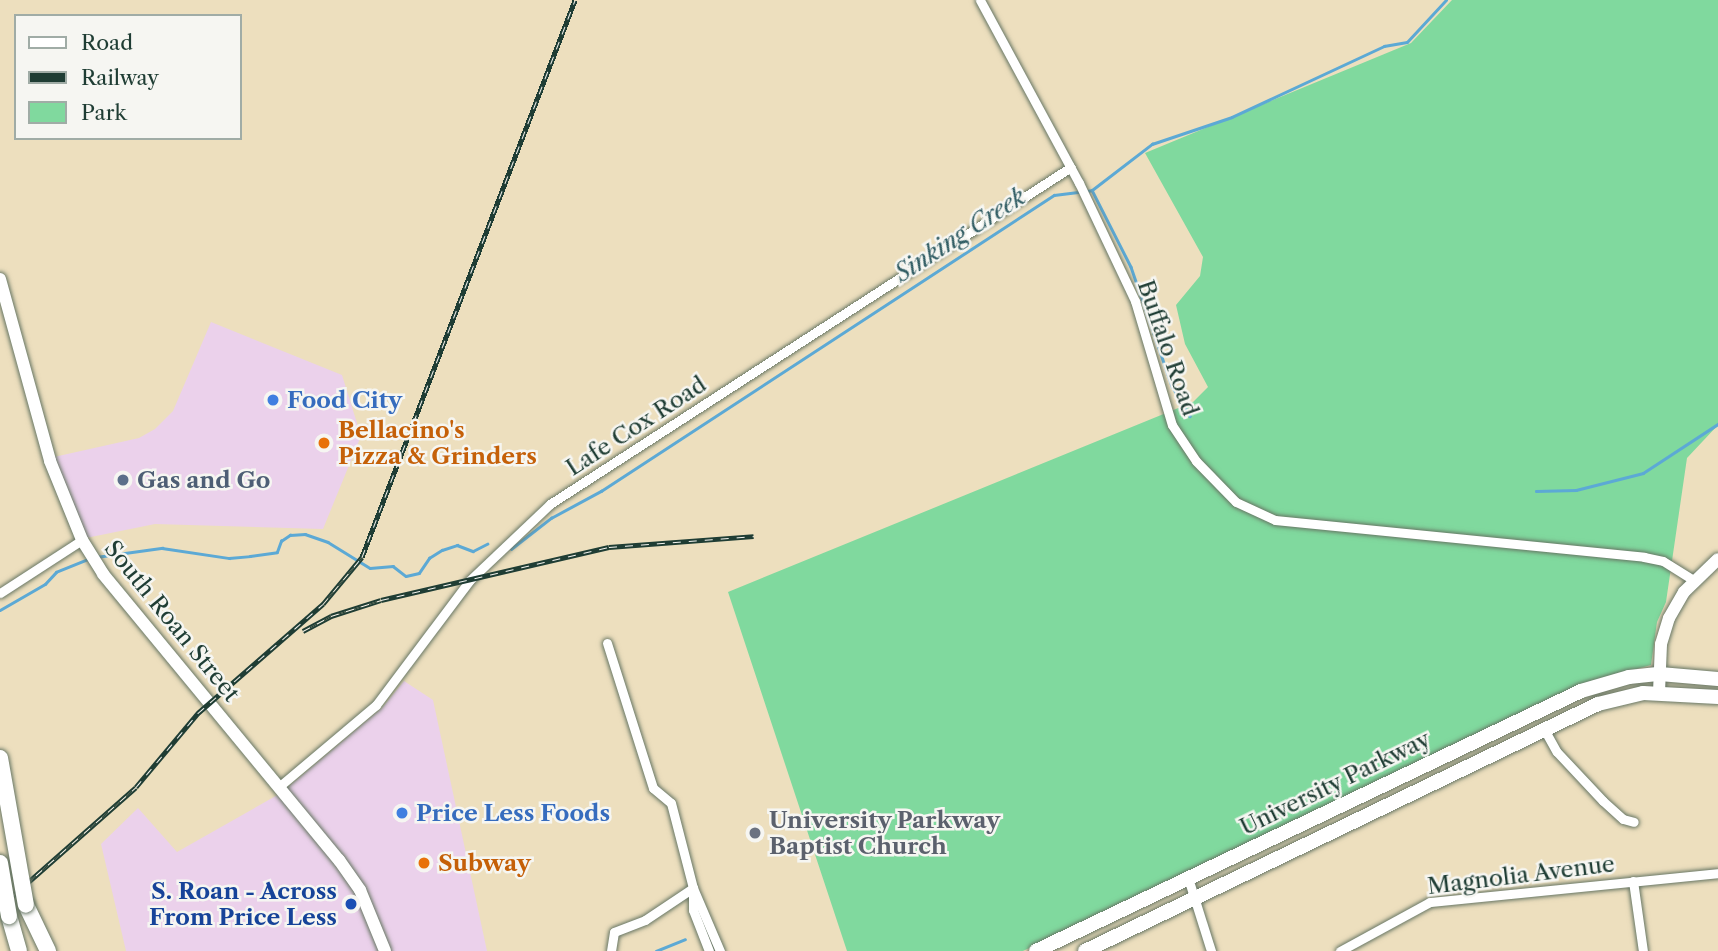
<!DOCTYPE html>
<style>
body{margin:0}
#map{position:relative;width:1718px;height:951px;overflow:hidden;background:#eddfbe;font-family:"Libre Caslon Text",serif}
div>[style]{position:absolute}
.built>*{inset:0;background:#ebd1eb}
.green>*{inset:0;background:#80d99e}
.stream>*{height:2.5px;margin:-1.25px;padding:0 1.25px;transform-origin:1.25px;border-radius:1.25px;background:#5ca9d5}
.roads{filter:drop-shadow(0 0 2px #677664) drop-shadow(0 0 2px #677664)}
.minor>*{height:9px;margin:-4.5px;padding:0 4.5px;transform-origin:4.5px;border-radius:4.5px;background:#fff}
.secondary>*{height:12px;margin:-6px;padding:0 6px;transform-origin:6px;border-radius:6px;background:#fff}
.trunk>*{height:14px;margin:-7px;padding:0 7px;transform-origin:7px;border-radius:7px;background:#fff}
.motorway>*{height:16px;margin:-8px;padding:0 8px;transform-origin:8px;border-radius:8px;background:#fff}
.rail>*{height:5px;margin-top:-2.5px;transform-origin:0;background:repeating-linear-gradient(90deg,#f6f6f2 0 8px,#1f3d34 0 16px);box-sizing:border-box;border-block:2px solid #1f3d34}
.bridges{filter:drop-shadow(0 0 2px #677664) drop-shadow(0 0 2px #677664)}
.motorway-bridge>*{height:16px;margin:-8px;padding:0 8px;transform-origin:8px;border-radius:8px;background:#fff}
.dots>*{width:19px;height:19px;translate:-50% -50%;box-sizing:border-box;border:4px solid #f6f6f2;border-radius:50%}
span{translate:-50% -50%;white-space:nowrap;text-align:center;line-height:1.15;-webkit-text-stroke:5px #f6f6f2;paint-order:stroke}
.street-label{font-size:23px;color:#1f3d34}
.shop-label{font-size:23px;color:#366cbe;font-weight:700}
.left{translate:0 -50%;text-align:left}
.food-label{font-size:23px;color:#c56008;font-weight:700}
.service-label{font-size:23px;color:#4e5e75;font-weight:700}
.worship-label{font-size:23px;color:#5b616d;font-weight:700}
.transit-label{font-size:23px;color:#164399;font-weight:700}
.right{translate:-100% -50%;text-align:right}
.water-label{font-size:24px;color:#315d64;font-style:italic}
.legend{position:absolute;left:14px;top:14px;width:228px;height:126px;box-sizing:border-box;background:#f6f6f2;border:2px solid #a0aca6;margin:0;padding:9px 12px;list-style:none;font-size:21px;color:#1f3d34}
.legend li{display:flex;align-items:center;gap:14px;height:35px}
.legend b{width:35px;border:2px solid #a0aca6}
</style>
<div id="map">
<div class="built">
<div style="clip-path:polygon(211px 322px,342px 375px,361px 436px,323px 529px,155px 524px,86px 538px,54px 457px,139px 438px,155px 429px,173px 411px)"></div>
<div style="clip-path:polygon(404px 681px,433px 700px,487px 951px,126px 951px,101px 844px,138px 808px,177px 852px,281px 793px,382px 708px)"></div>
</div>
<div class="green">
<div style="clip-path:polygon(1452px 0,1718px 0,1718px 425px,1687px 458px,1666px 602px,1657px 622px,1651px 665px,1585px 683px,1023px 951px,847px 951px,728px 592px,1193px 402px,1208px 387px,1185px 344px,1176px 305px,1200px 276px,1203px 257px,1145px 153px,1411px 43px)"></div>
</div>
<div class="stream">
<div style="left:1092px;top:190px;width:86px;rotate:63.1deg"></div>
<div style="left:1131px;top:267px;width:126px;rotate:71deg"></div>
<div style="left:1172px;top:386px;width:35px;rotate:59deg"></div>
<div style="left:1536px;top:491px;width:40px;rotate:-1.4deg"></div>
<div style="left:1576px;top:490px;width:69px;rotate:-14.2deg"></div>
<div style="left:1643px;top:473px;width:90px;rotate:-33.2deg"></div>
<div style="left:511px;top:549px;width:51px;rotate:-37.8deg"></div>
<div style="left:551px;top:518px;width:57px;rotate:-28.4deg"></div>
<div style="left:601px;top:491px;width:541px;rotate:-33.16deg"></div>
<div style="left:1054px;top:195px;width:38px;rotate:-7deg"></div>
<div style="left:1092px;top:190px;width:76px;rotate:-37.5deg"></div>
<div style="left:1152px;top:144px;width:84px;rotate:-18.6deg"></div>
<div style="left:1232px;top:117px;width:168px;rotate:-25deg"></div>
<div style="left:1384px;top:46px;width:23px;rotate:-10deg"></div>
<div style="left:1407px;top:42px;width:57px;rotate:-47.1deg"></div>
<div style="left:96px;top:557px;width:67px;rotate:-7.8deg"></div>
<div style="left:162px;top:548px;width:68px;rotate:8.5deg"></div>
<div style="left:229px;top:558px;width:21px;rotate:-5deg"></div>
<div style="left:250px;top:556px;width:27px;rotate:-8deg"></div>
<div style="left:277px;top:552px;width:12px;rotate:-70deg"></div>
<div style="left:281px;top:541px;width:11px;rotate:-34deg"></div>
<div style="left:290px;top:535px;width:15px;rotate:-4deg"></div>
<div style="left:305px;top:534px;width:24px;rotate:19deg"></div>
<div style="left:328px;top:542px;width:49px;rotate:31.8deg"></div>
<div style="left:370px;top:568px;width:23px;rotate:-5deg"></div>
<div style="left:393px;top:566px;width:16px;rotate:38deg"></div>
<div style="left:406px;top:576px;width:13px;rotate:-13deg"></div>
<div style="left:419px;top:573px;width:18px;rotate:-56deg"></div>
<div style="left:429px;top:558px;width:15px;rotate:-32deg"></div>
<div style="left:442px;top:550px;width:16px;rotate:-18deg"></div>
<div style="left:457px;top:545px;width:17px;rotate:21deg"></div>
<div style="left:473px;top:551px;width:16px;rotate:-27deg"></div>
<div style="left:0;top:610px;width:52px;rotate:-30deg"></div>
<div style="left:45px;top:584px;width:16px;rotate:-47deg"></div>
<div style="left:56px;top:572px;width:35px;rotate:-22deg"></div>
<div style="left:656px;top:951px;width:31px;rotate:-22deg"></div>
</div>
<div class="roads">
<div class="minor">
<div style="left:980px;top:0;width:208px;rotate:61.6deg"></div>
<div style="left:1079px;top:183px;width:131px;rotate:64.6deg"></div>
<div style="left:1135px;top:301px;width:129px;rotate:73.4deg"></div>
<div style="left:1172px;top:425px;width:43px;rotate:56.3deg"></div>
<div style="left:1196px;top:461px;width:57px;rotate:45.7deg"></div>
<div style="left:1236px;top:502px;width:43px;rotate:24.8deg"></div>
<div style="left:1275px;top:520px;width:371px;rotate:5.7deg"></div>
<div style="left:1644px;top:557px;width:19px;rotate:12deg"></div>
<div style="left:1663px;top:561px;width:36px;rotate:32deg"></div>
<div style="left:0;top:593px;width:98px;rotate:-32.9deg"></div>
<div style="left:607px;top:643px;width:152px;rotate:72.4deg"></div>
<div style="left:653px;top:788px;width:23px;rotate:40deg"></div>
<div style="left:671px;top:803px;width:88px;rotate:75.5deg"></div>
<div style="left:693px;top:888px;width:69px;rotate:66.8deg"></div>
<div style="left:1544px;top:729px;width:26px;rotate:61deg"></div>
<div style="left:1557px;top:752px;width:67px;rotate:46.8deg"></div>
<div style="left:1603px;top:801px;width:27px;rotate:42deg"></div>
<div style="left:1623px;top:819px;width:11px;rotate:15deg"></div>
<div style="left:281px;top:785px;width:124px;rotate:-40.1deg"></div>
<div style="left:376px;top:705px;width:155px;rotate:-53.1deg"></div>
<div style="left:469px;top:581px;width:112px;rotate:-43.5deg"></div>
<div style="left:550px;top:504px;width:620px;rotate:-32.9deg"></div>
<div style="left:1188px;top:878px;width:77px;rotate:72.5deg"></div>
<div style="left:1633px;top:881px;width:71px;rotate:81.9deg"></div>
<div style="left:693px;top:890px;width:20px;rotate:90deg"></div>
<div style="left:693px;top:910px;width:44px;rotate:68.7deg"></div>
<div style="left:611px;top:951px;width:19px;rotate:-81deg"></div>
<div style="left:614px;top:932px;width:33px;rotate:-21deg"></div>
<div style="left:645px;top:920px;width:58px;rotate:-33.7deg"></div>
<div style="left:1340px;top:951px;width:102px;rotate:-28.6deg"></div>
<div style="left:1430px;top:902px;width:289px;rotate:-5.7deg"></div>
</div>
<div class="secondary">
<div style="left:0;top:279px;width:189px;rotate:74.6deg"></div>
<div style="left:50px;top:461px;width:85px;rotate:67.9deg"></div>
<div style="left:82px;top:540px;width:40px;rotate:58deg"></div>
<div style="left:103px;top:574px;width:371px;rotate:50.5deg"></div>
<div style="left:339px;top:860px;width:37px;rotate:55deg"></div>
<div style="left:360px;top:890px;width:66px;rotate:67.7deg"></div>
<div style="left:1659px;top:692px;width:48px;rotate:-87.6deg"></div>
<div style="left:1661px;top:644px;width:27px;rotate:-73deg"></div>
<div style="left:1669px;top:618px;width:30px;rotate:-60deg"></div>
<div style="left:1684px;top:592px;width:47px;rotate:-44.1deg"></div>
</div>
<div class="trunk">
<div style="left:1036px;top:951px;width:604px;rotate:-25.5deg"></div>
<div style="left:1581px;top:691px;width:50px;rotate:-16.3deg"></div>
<div style="left:1629px;top:677px;width:31px;rotate:-6deg"></div>
<div style="left:1660px;top:674px;width:58px;rotate:4.9deg"></div>
<div style="left:1085px;top:951px;width:569px;rotate:-25.71deg"></div>
<div style="left:1598px;top:704px;width:46px;rotate:-13.7deg"></div>
<div style="left:1643px;top:693px;width:75px;rotate:3.1deg"></div>
</div>
<div class="motorway">
<div style="left:26px;top:905px;width:51px;rotate:64.4deg"></div>
<div style="left:9px;top:916px;width:36px;rotate:74deg"></div>
</div>
</div>
<div class="rail">
<div style="left:303px;top:631px;width:32px;rotate:-28deg"></div>
<div style="left:331px;top:616px;width:52px;rotate:-17.7deg"></div>
<div style="left:381px;top:600px;width:234px;rotate:-13.1deg"></div>
<div style="left:609px;top:547px;width:145px;rotate:-4.3deg"></div>
<div style="left:0;top:907px;width:181px;rotate:-41.4deg"></div>
<div style="left:136px;top:787px;width:97px;rotate:-50deg"></div>
<div style="left:198px;top:713px;width:166px;rotate:-41.1deg"></div>
<div style="left:323px;top:604px;width:61px;rotate:-50.3deg"></div>
<div style="left:362px;top:557px;width:596px;rotate:-69.07deg"></div>
</div>
<div class="bridges">
<div class="motorway-bridge">
<div style="left:0;top:758px;width:149px;rotate:80deg"></div>
<div style="left:0;top:863px;width:54px;rotate:80.4deg"></div>
</div>
</div>
<div class="dots">
<div style="left:273px;top:400px;background:#3f7fe0"></div>
<div style="left:324px;top:443px;background:#e8710a"></div>
<div style="left:123px;top:480px;background:#5c6f8a"></div>
<div style="left:402px;top:813px;background:#3f7fe0"></div>
<div style="left:755px;top:833px;background:#6b7280"></div>
<div style="left:424px;top:863px;background:#e8710a"></div>
<div style="left:351px;top:904px;background:#1a4fb4"></div>
</div>
<div class="street-label">
<span style="left:1168px;top:348px;rotate:71deg">Buffalo Road</span>
<span style="left:636px;top:426px;rotate:-33deg">Lafe Cox Road</span>
<span style="left:172px;top:621px;rotate:51deg">South Roan Street</span>
<span style="left:1335px;top:783px;rotate:-26deg">University Parkway</span>
<span style="left:1521px;top:875px;rotate:-7deg">Magnolia Avenue</span>
</div>
<div class="shop-label">
<span class="left" style="left:287px;top:400px">Food City</span>
<span class="left" style="left:416px;top:813px">Price Less Foods</span>
</div>
<div class="food-label">
<span class="left" style="left:338px;top:443px">Bellacino's<br>Pizza &amp; Grinders</span>
<span class="left" style="left:438px;top:863px">Subway</span>
</div>
<div class="service-label">
<span class="left" style="left:137px;top:480px">Gas and Go</span>
</div>
<div class="worship-label">
<span class="left" style="left:769px;top:833px">University Parkway<br>Baptist Church</span>
</div>
<div class="transit-label">
<span class="right" style="left:337px;top:904px">S. Roan - Across<br>From Price Less</span>
</div>
<div class="water-label">
<span style="left:960px;top:235px;rotate:-33deg">Sinking Creek</span>
</div>
<ul class="legend">
<li><b style="height:9px;background:#fff"></b>Road</li>
<li><b style="height:9px;background:#1f3d34"></b>Railway</li>
<li><b style="height:19px;background:#80d99e"></b>Park</li>
</ul>
</div>
